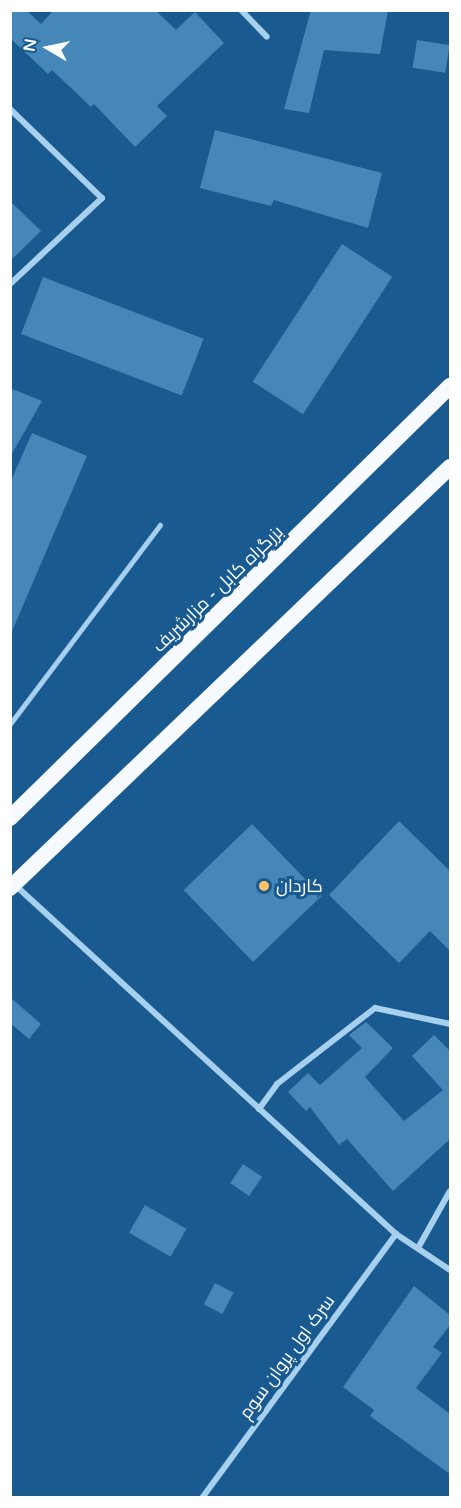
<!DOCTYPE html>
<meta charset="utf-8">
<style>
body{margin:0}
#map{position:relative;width:461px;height:1508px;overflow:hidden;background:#195b90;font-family:"Varela Round",Cairo,sans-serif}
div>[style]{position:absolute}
.building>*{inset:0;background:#4687b9;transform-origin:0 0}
.service>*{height:4.5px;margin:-2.25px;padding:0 2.25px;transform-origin:2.25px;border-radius:2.25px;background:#a7d0ef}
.minor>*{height:6px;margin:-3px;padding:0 3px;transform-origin:3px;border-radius:3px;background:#a7d0ef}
.trunk>*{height:16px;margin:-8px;padding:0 8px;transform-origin:8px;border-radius:8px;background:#f7fbff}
.dots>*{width:16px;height:16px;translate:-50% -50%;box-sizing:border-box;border:3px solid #195b90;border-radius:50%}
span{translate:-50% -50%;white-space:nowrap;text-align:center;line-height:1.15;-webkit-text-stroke:6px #195b90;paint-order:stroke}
.street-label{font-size:18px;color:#fff}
.poi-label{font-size:18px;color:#fff}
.left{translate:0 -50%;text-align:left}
.frame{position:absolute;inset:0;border:12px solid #fff;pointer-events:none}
.north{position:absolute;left:18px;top:18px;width:60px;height:60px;-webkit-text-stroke:4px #195b90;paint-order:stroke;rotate:279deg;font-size:16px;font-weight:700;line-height:24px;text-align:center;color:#fff}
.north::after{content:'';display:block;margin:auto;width:21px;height:27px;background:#fff;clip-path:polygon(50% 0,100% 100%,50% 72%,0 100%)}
</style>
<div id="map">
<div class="building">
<div style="clip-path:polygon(10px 10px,26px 10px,41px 24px,54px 10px,155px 10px,176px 30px,195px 12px,224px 43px,157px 106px,167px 116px,135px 147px,94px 104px,91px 107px,52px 70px,48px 74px,10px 38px)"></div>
<div style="clip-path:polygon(311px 10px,388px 10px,380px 54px,324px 50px,309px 113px,284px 109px)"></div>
<div style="left:417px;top:40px;width:33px;height:28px;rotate:9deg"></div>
<div style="clip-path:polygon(215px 130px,382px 173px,368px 228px,274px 200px,271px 206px,200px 188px)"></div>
<div style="clip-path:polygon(10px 201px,41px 231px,10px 261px)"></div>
<div style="left:342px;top:244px;width:60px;height:164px;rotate:33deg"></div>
<div style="left:43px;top:277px;width:172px;height:61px;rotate:21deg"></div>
<div style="clip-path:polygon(10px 388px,42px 401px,10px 457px)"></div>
<div style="clip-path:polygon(32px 433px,87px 456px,10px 636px,10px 483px)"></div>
<div style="clip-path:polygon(399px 821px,450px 871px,450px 951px,430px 931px,399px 963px,329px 895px)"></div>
<div style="left:252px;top:824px;width:100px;height:95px;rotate:46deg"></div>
<div style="clip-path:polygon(10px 997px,41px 1024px,29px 1039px,10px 1023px)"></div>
<div style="clip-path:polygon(366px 1022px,393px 1048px,365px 1077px,404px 1121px,443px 1090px,412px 1056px,434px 1035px,450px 1051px,450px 1139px,393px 1191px,347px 1139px,339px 1145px,310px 1107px,306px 1111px,288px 1092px,308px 1073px,320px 1085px,362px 1048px,349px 1035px)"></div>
<div style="left:243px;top:1164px;width:23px;height:23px;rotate:34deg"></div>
<div style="left:145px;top:1205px;width:48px;height:32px;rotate:30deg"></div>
<div style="left:215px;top:1283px;width:21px;height:24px;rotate:28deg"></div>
<div style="clip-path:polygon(414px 1286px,450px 1315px,450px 1325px,433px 1347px,442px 1353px,416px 1388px,450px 1414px,450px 1474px,370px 1416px,374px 1410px,343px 1387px)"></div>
</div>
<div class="service">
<div style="left:10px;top:724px;width:249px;rotate:-53deg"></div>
</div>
<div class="minor">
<div style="left:241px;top:10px;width:37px;rotate:46deg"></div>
<div style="left:10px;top:109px;width:128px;rotate:44.1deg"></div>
<div style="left:102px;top:198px;width:126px;rotate:136.9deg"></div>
<div style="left:15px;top:885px;width:517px;rotate:42.49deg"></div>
<div style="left:396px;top:1234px;width:65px;rotate:33.7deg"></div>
<div style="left:259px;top:1109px;width:31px;rotate:-54deg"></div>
<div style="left:277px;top:1084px;width:124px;rotate:-37.8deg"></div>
<div style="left:375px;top:1008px;width:77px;rotate:12deg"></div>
<div style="left:418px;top:1248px;width:65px;rotate:-60.7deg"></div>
<div style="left:202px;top:1498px;width:328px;rotate:-53.7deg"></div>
</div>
<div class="trunk">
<div style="left:10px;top:818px;width:617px;rotate:-44.47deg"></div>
<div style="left:10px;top:888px;width:609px;rotate:-43.74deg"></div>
</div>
<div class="dots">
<div style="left:264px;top:886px;background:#ffc165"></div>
</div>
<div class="street-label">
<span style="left:218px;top:589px;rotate:-44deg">بزرگراه کابل - مزارشریف</span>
<span style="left:287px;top:1357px;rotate:-54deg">سرک اول پروان سوم</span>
</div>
<div class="poi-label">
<span class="left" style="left:276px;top:886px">کاردان</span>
</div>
<div class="frame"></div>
<div class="north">N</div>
</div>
